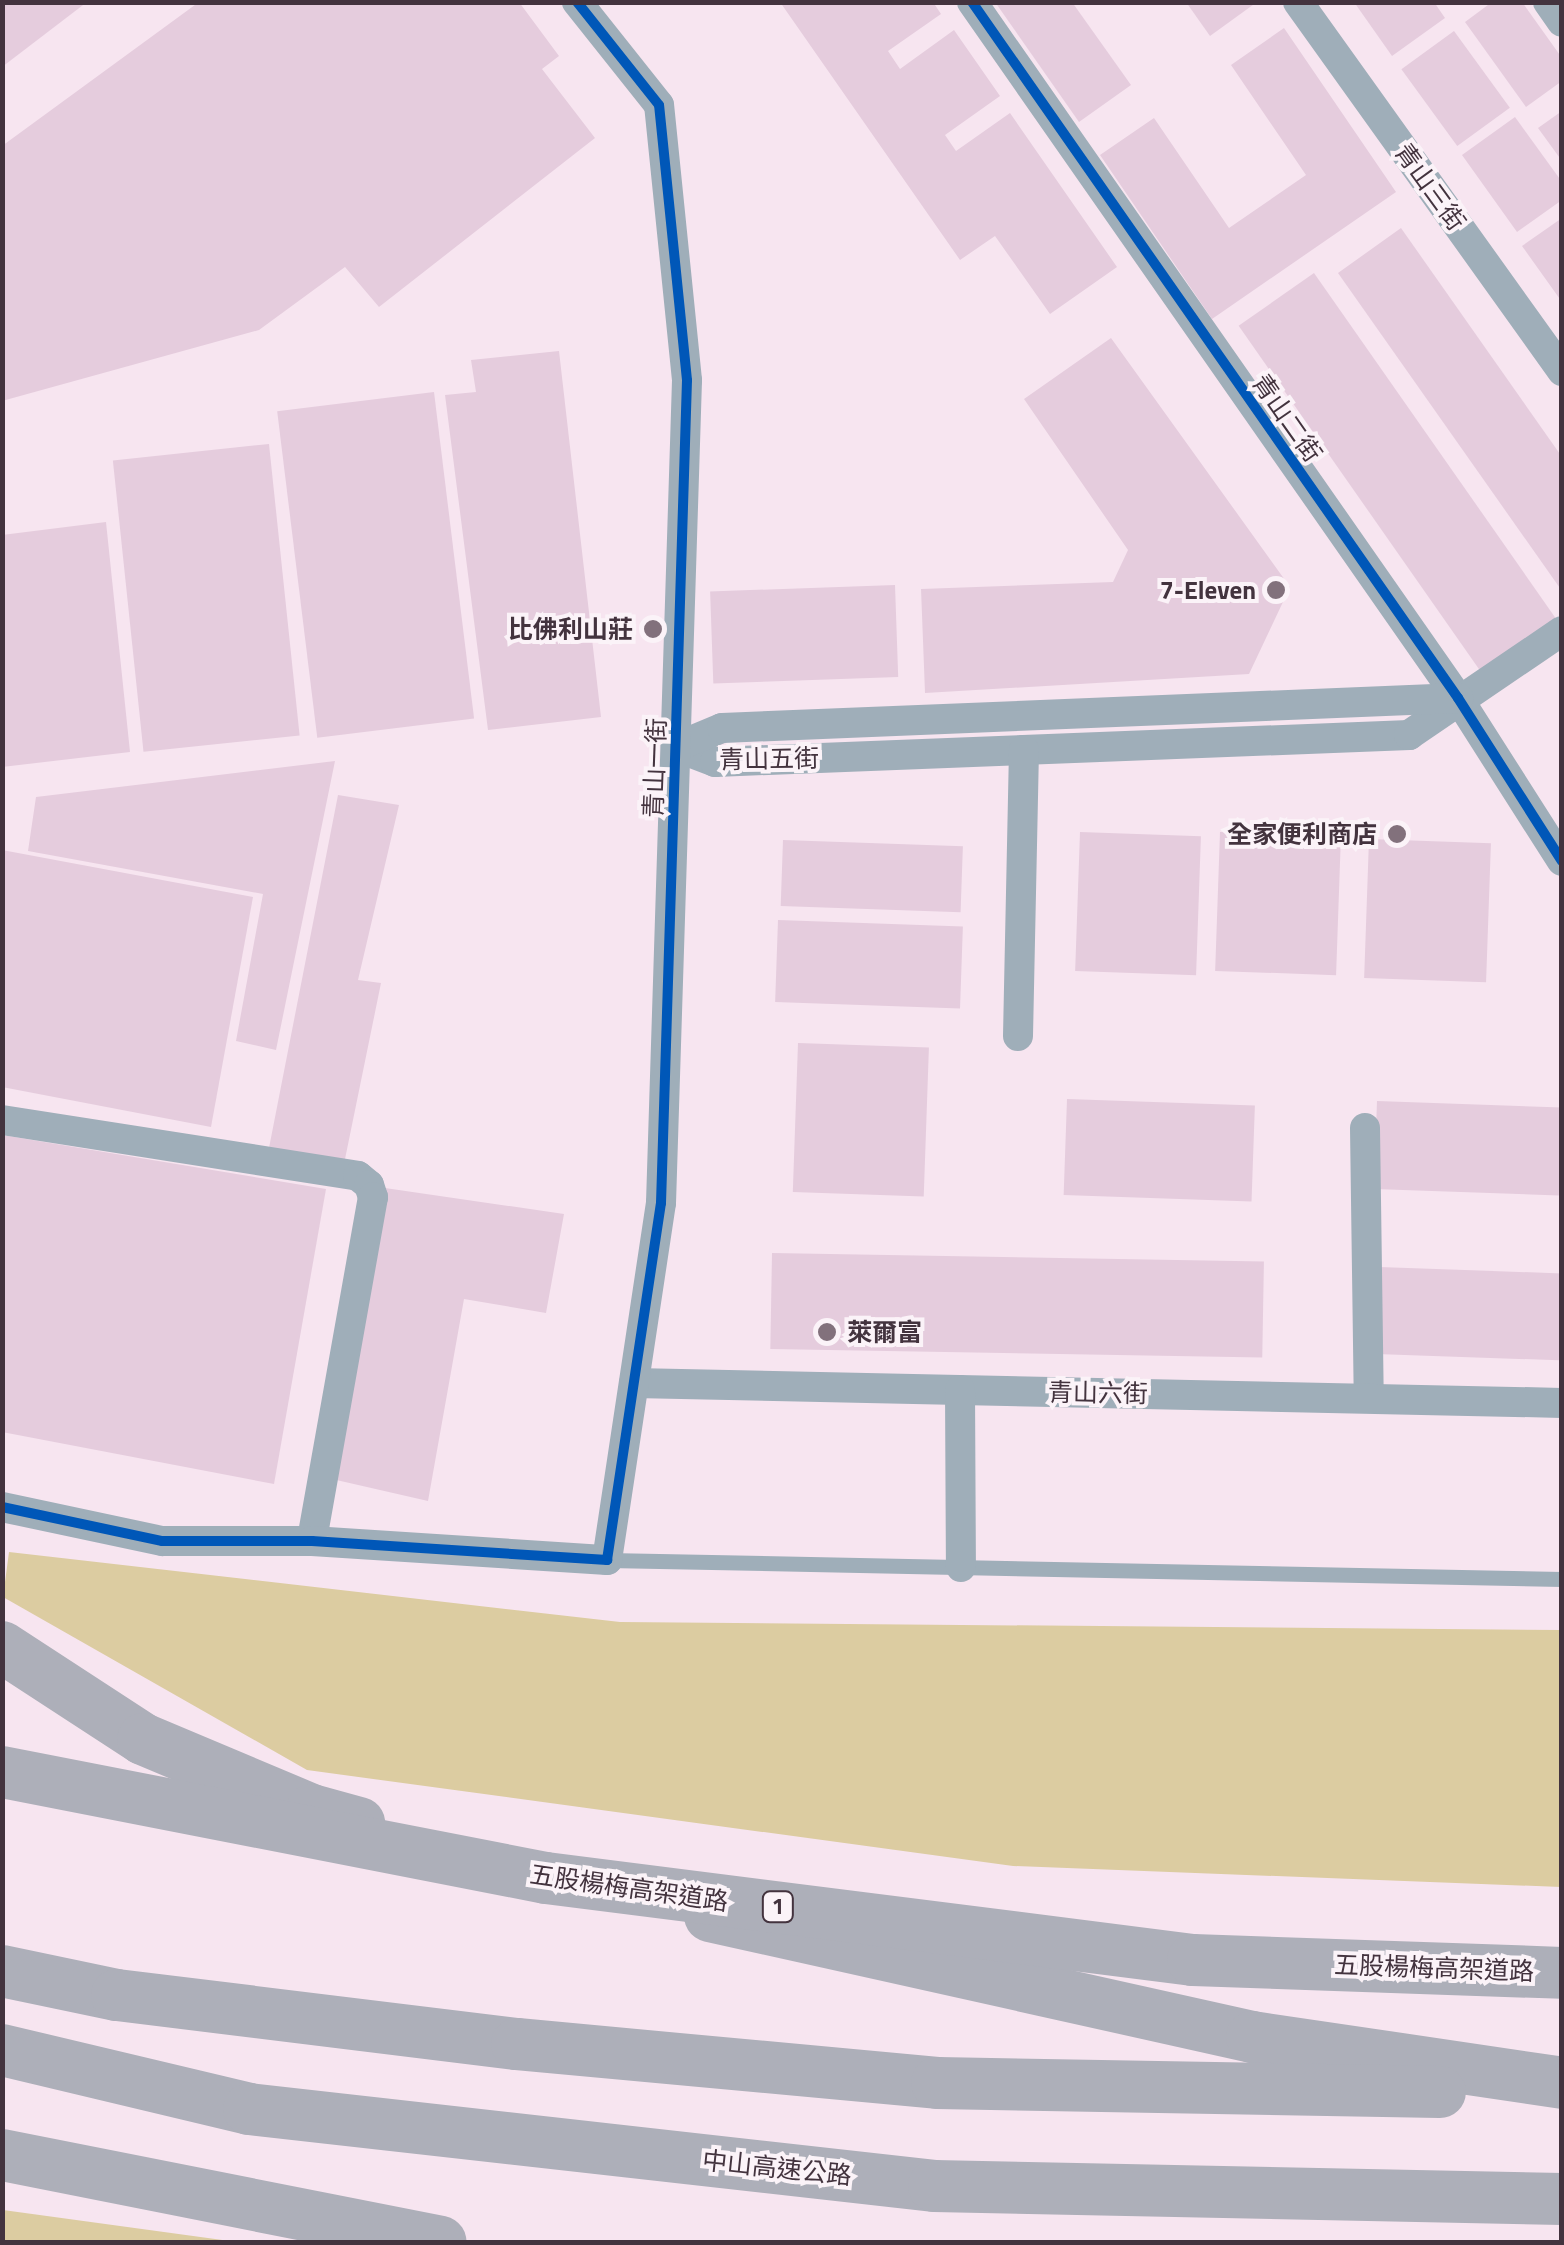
<!DOCTYPE html>
<meta charset="utf-8">
<style>
body{margin:0}
#map{position:relative;width:1564px;height:2245px;overflow:hidden;background:#f7e5f0;font-family:"Titillium Web","Noto Sans TC",sans-serif}
div>[style]{position:absolute}
.green>*{inset:0;background:#dccca1}
.building>*{inset:0;background:#e5ccdd;transform-origin:0 0}
.lane>*{height:15px;margin:-7.5px;padding:0 7.5px;transform-origin:7.5px;border-radius:7.5px;background:#9faeb9}
.street>*{height:30px;margin:-15px;padding:0 15px;transform-origin:15px;border-radius:15px;background:#9faeb9}
.highway>*{height:52px;margin:-26px;padding:0 26px;transform-origin:26px;border-radius:26px;background:#adafb9}
.highway-bridge>*{height:52px;margin:-26px;padding:0 26px;transform-origin:26px;border-radius:26px;background:#adafb9}
.cycleway>*{height:10px;margin:-5px;padding:0 5px;transform-origin:5px;border-radius:5px;background:#0057b8}
.dots>*{width:28px;height:28px;translate:-50% -50%;box-sizing:border-box;border:5px solid #fbf3f8;border-radius:50%}
span{translate:-50% -50%;white-space:nowrap;text-align:center;line-height:1.15;-webkit-text-stroke:8px #fbf3f8;paint-order:stroke}
.shield-label span{padding:2px 8px;background:#fbf3f8;border:2px solid;border-radius:8px;-webkit-text-stroke-width:0}
.shield-label{font-size:22px;color:#43333e;font-weight:700}
.street-label{font-size:25px;color:#43333e}
.poi-label{font-size:25px;color:#43333e;font-weight:700}
.right{translate:-100% -50%;text-align:right}
.left{translate:0 -50%;text-align:left}
.frame{position:absolute;inset:0;border:5px solid #43333e;pointer-events:none}
</style>
<div id="map">
<div class="green">
<div style="clip-path:polygon(9px 1552px,620px 1622px,1561px 1630px,1561px 1887px,1013px 1866px,307px 1770px,3px 1597px)"></div>
<div style="clip-path:polygon(3px 2210px,237px 2242px,3px 2242px)"></div>
</div>
<div class="building">
<div style="clip-path:polygon(2px 2px,87px 2px,2px 67px)"></div>
<div style="clip-path:polygon(199px 2px,519px 2px,559px 56px,542px 69px,595px 138px,379px 307px,345px 267px,259px 330px,2px 401px,2px 146px)"></div>
<div style="clip-path:polygon(780px 2px,933px 2px,941px 14px,888px 51px,900px 69px,954px 30px,1000px 96px,945px 135px,956px 151px,1010px 113px,1117px 267px,1050px 314px,995px 236px,960px 260px)"></div>
<div style="clip-path:polygon(995px 2px,1072px 2px,1131px 85px,1079px 122px)"></div>
<div style="clip-path:polygon(1186px 2px,1257px 2px,1210px 36px)"></div>
<div style="clip-path:polygon(1354px 2px,1434px 2px,1445px 18px,1392px 56px)"></div>
<div style="clip-path:polygon(1492px 2px,1522px 2px,1562px 58px,1562px 81px,1526px 107px,1465px 22px)"></div>
<div style="clip-path:polygon(1284px 28px,1396px 192px,1212px 319px,1100px 155px,1154px 118px,1229px 228px,1306px 175px,1231px 65px)"></div>
<div style="left:1454px;top:31px;width:95px;height:65px;rotate:54deg"></div>
<div style="clip-path:polygon(1562px 111px,1562px 161px,1538px 128px)"></div>
<div style="clip-path:polygon(1515px 117px,1562px 182px,1562px 200px,1517px 232px,1462px 155px)"></div>
<div style="clip-path:polygon(1562px 218px,1562px 302px,1522px 246px)"></div>
<div style="clip-path:polygon(1401px 228px,1562px 457px,1562px 591px,1338px 273px)"></div>
<div style="left:1314px;top:273px;width:425px;height:92px;rotate:55deg"></div>
<div style="clip-path:polygon(1111px 338px,1290px 587px,1249px 674px,925px 693px,921px 589px,1113px 582px,1128px 550px,1024px 399px)"></div>
<div style="clip-path:polygon(559px 351px,601px 717px,488px 730px,445px 395px,476px 392px,471px 360px)"></div>
<div style="left:434px;top:392px;width:329px;height:158px;rotate:83deg"></div>
<div style="left:269px;top:444px;width:293px;height:157px;rotate:84deg"></div>
<div style="clip-path:polygon(106px 522px,130px 752px,2px 767px,2px 535px)"></div>
<div style="left:895px;top:585px;width:92px;height:185px;rotate:88deg"></div>
<div style="clip-path:polygon(335px 761px,276px 1050px,236px 1041px,263px 894px,28px 851px,36px 797px)"></div>
<div style="clip-path:polygon(338px 795px,399px 805px,358px 980px,381px 983px,344px 1164px,269px 1148px)"></div>
<div style="left:1080px;top:832px;width:121px;height:139px;rotate:2deg"></div>
<div style="left:1220px;top:832px;width:121px;height:139px;rotate:2deg"></div>
<div style="left:1369px;top:839px;width:122px;height:139px;rotate:2deg"></div>
<div style="left:783px;top:840px;width:180px;height:66px;rotate:2deg"></div>
<div style="clip-path:polygon(2px 850px,253px 897px,211px 1127px,2px 1087px)"></div>
<div style="left:778px;top:920px;width:185px;height:82px;rotate:2deg"></div>
<div style="left:798px;top:1043px;width:131px;height:149px;rotate:2deg"></div>
<div style="left:1067px;top:1099px;width:188px;height:96px;rotate:2deg"></div>
<div style="left:1377px;top:1101px;width:185px;height:88px;rotate:2deg"></div>
<div style="clip-path:polygon(2px 1135px,326px 1189px,274px 1484px,2px 1432px)"></div>
<div style="clip-path:polygon(385px 1188px,564px 1214px,546px 1313px,464px 1299px,428px 1501px,332px 1479px)"></div>
<div style="left:772px;top:1253px;width:492px;height:96px;rotate:1deg"></div>
<div style="left:1379px;top:1267px;width:183px;height:87px;rotate:2deg"></div>
</div>
<div class="lane">
<div style="left:607px;top:1560px;width:955px;rotate:1.14deg"></div>
</div>
<div class="street">
<div style="left:972px;top:2px;width:849px;rotate:55.07deg"></div>
<div style="left:1458px;top:698px;width:193px;rotate:57.5deg"></div>
<div style="left:1298px;top:2px;width:454px;rotate:54.4deg"></div>
<div style="left:1548px;top:2px;width:24px;rotate:55deg"></div>
<div style="left:676px;top:747px;width:42px;rotate:21deg"></div>
<div style="left:715px;top:762px;width:695px;rotate:-2.23deg"></div>
<div style="left:1409px;top:735px;width:185px;rotate:-34.2deg"></div>
<div style="left:676px;top:747px;width:50px;rotate:-22.4deg"></div>
<div style="left:722px;top:728px;width:737px;rotate:-2.33deg"></div>
<div style="left:1018px;top:1036px;width:286px;rotate:-88.8deg"></div>
<div style="left:2px;top:1120px;width:360px;rotate:8.9deg"></div>
<div style="left:358px;top:1176px;width:14px;rotate:39deg"></div>
<div style="left:369px;top:1185px;width:13px;rotate:72deg"></div>
<div style="left:373px;top:1197px;width:349px;rotate:100.1deg"></div>
<div style="left:1365px;top:1128px;width:270px;rotate:89.2deg"></div>
<div style="left:634px;top:1383px;width:928px;rotate:1.23deg"></div>
<div style="left:960px;top:1390px;width:177px;rotate:89.7deg"></div>
<div style="left:2px;top:1507px;width:164px;rotate:12deg"></div>
<div style="left:162px;top:1541px;width:150px"></div>
<div style="left:312px;top:1541px;width:296px;rotate:3.7deg"></div>
<div style="left:607px;top:1560px;width:361px;rotate:-81.4deg"></div>
<div style="left:661px;top:1203px;width:823px;rotate:-88.19deg"></div>
<div style="left:687px;top:380px;width:276px;rotate:-95.8deg"></div>
<div style="left:659px;top:105px;width:132px;rotate:-128.5deg"></div>
</div>
<div class="highway">
<div style="left:2px;top:1647px;width:168px;rotate:33.1deg"></div>
<div style="left:143px;top:1739px;width:183px;rotate:22.8deg"></div>
<div style="left:312px;top:1810px;width:49px;rotate:15.5deg"></div>
<div style="left:710px;top:1916px;width:555px;rotate:12.58deg"></div>
<div style="left:1252px;top:2037px;width:313px;rotate:8.4deg"></div>
<div style="left:2px;top:1971px;width:117px;rotate:11.8deg"></div>
<div style="left:117px;top:1995px;width:403px;rotate:7deg"></div>
<div style="left:517px;top:2044px;width:422px;rotate:5.3deg"></div>
<div style="left:937px;top:2083px;width:503px;rotate:1.03deg"></div>
<div style="left:2px;top:2050px;width:254px;rotate:13.4deg"></div>
<div style="left:249px;top:2109px;width:689px;rotate:6.41deg"></div>
<div style="left:934px;top:2186px;width:628px;rotate:1.19deg"></div>
<div style="left:2px;top:2155px;width:447px;rotate:11.2deg"></div>
</div>
<div class="highway-bridge">
<div style="left:2px;top:1772px;width:554px;rotate:11.03deg"></div>
<div style="left:546px;top:1878px;width:652px;rotate:7.22deg"></div>
<div style="left:1193px;top:1960px;width:369px;rotate:2deg"></div>
</div>
<div class="cycleway">
<div style="left:972px;top:2px;width:849px;rotate:55.07deg"></div>
<div style="left:1458px;top:698px;width:193px;rotate:57.5deg"></div>
<div style="left:2px;top:1507px;width:164px;rotate:12deg"></div>
<div style="left:162px;top:1541px;width:150px"></div>
<div style="left:312px;top:1541px;width:296px;rotate:3.7deg"></div>
<div style="left:607px;top:1560px;width:361px;rotate:-81.4deg"></div>
<div style="left:661px;top:1203px;width:823px;rotate:-88.19deg"></div>
<div style="left:687px;top:380px;width:276px;rotate:-95.8deg"></div>
<div style="left:659px;top:105px;width:132px;rotate:-128.5deg"></div>
</div>
<div class="dots">
<div style="left:1276px;top:590px;background:#82717c"></div>
<div style="left:653px;top:629px;background:#82717c"></div>
<div style="left:1397px;top:834px;background:#82717c"></div>
<div style="left:827px;top:1332px;background:#82717c"></div>
</div>
<div class="shield-label">
<span style="left:778px;top:1907px">1</span>
</div>
<div class="street-label">
<span style="left:1430px;top:187px;rotate:54deg">青山三街</span>
<span style="left:1287px;top:418px;rotate:55deg">青山二街</span>
<span style="left:769px;top:759px;rotate:-1deg">青山五街</span>
<span style="left:655px;top:768px;rotate:-88deg">青山一街</span>
<span style="left:1098px;top:1393px;rotate:1deg">青山六街</span>
<span style="left:629px;top:1888px;rotate:8deg">五股楊梅高架道路</span>
<span style="left:1434px;top:1968px;rotate:2deg">五股楊梅高架道路</span>
<span style="left:777px;top:2168px;rotate:6deg">中山高速公路</span>
</div>
<div class="poi-label">
<span class="right" style="left:1256px;top:590px">7-Eleven</span>
<span class="right" style="left:633px;top:629px">比佛利山莊</span>
<span class="right" style="left:1377px;top:834px">全家便利商店</span>
<span class="left" style="left:847px;top:1332px">萊爾富</span>
</div>
<div class="frame"></div>
</div>
